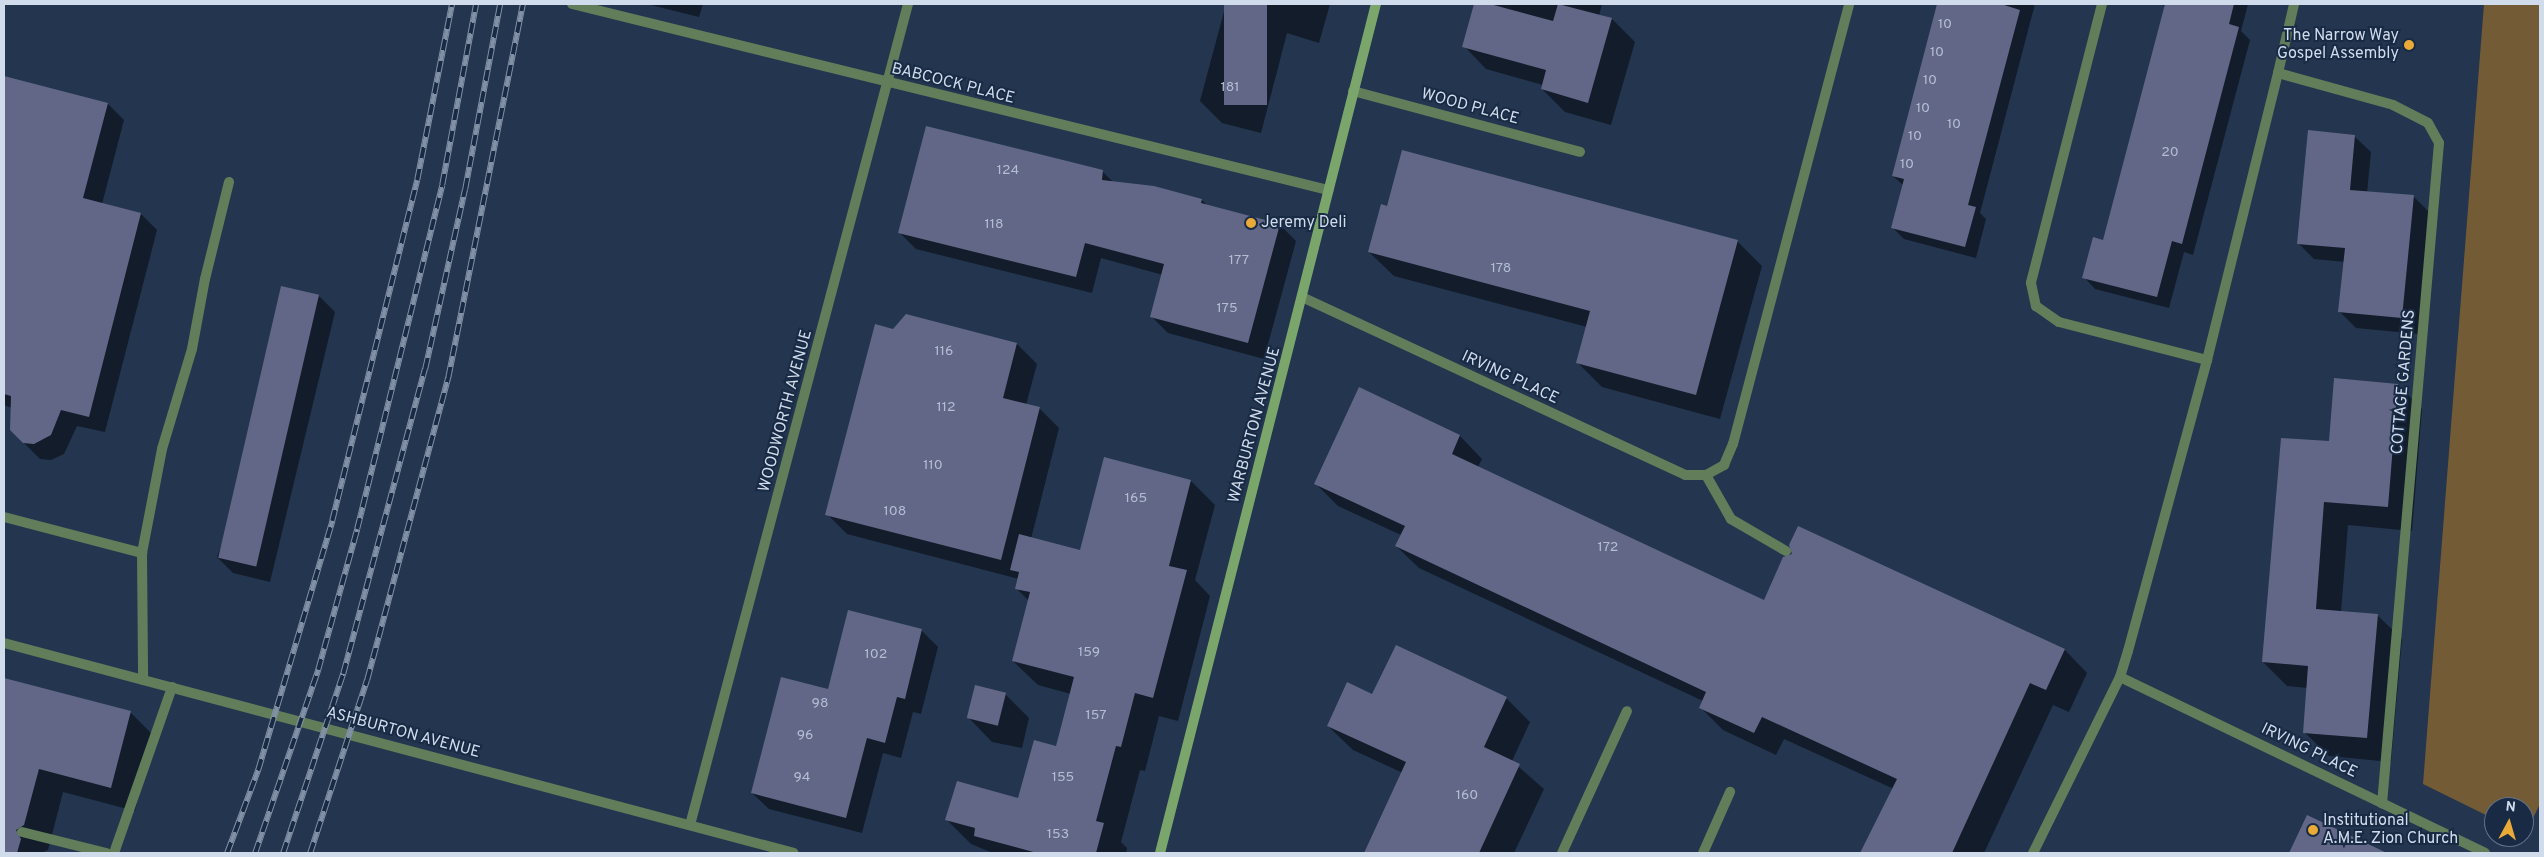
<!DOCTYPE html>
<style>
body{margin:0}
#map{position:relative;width:2544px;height:857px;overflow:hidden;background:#23354f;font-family:Overpass,sans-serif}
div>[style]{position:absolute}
.green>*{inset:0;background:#735b35}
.shadow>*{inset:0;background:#0007}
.building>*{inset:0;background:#626788;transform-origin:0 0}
.lane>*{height:10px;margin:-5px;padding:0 5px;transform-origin:5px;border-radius:5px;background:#627d59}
.street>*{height:10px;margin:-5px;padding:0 5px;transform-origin:5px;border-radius:5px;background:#627d59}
.secondary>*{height:10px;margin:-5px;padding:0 5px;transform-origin:5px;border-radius:5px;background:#7ba66b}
.rail>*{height:5.5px;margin-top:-2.75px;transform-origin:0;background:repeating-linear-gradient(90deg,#192b44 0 11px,#8290a5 0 22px);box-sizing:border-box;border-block:1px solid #8290a5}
.dots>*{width:14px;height:14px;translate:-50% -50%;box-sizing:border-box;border:2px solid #192b44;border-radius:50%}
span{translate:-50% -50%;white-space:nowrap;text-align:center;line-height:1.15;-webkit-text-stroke:4px #192b44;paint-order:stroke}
.number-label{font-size:14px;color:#b4bed3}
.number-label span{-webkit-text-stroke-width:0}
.poi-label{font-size:16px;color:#d0dbec}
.right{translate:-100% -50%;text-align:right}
.left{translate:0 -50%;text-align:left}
.street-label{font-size:16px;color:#d0dbec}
.frame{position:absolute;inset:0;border:5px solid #d0dbec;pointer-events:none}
.north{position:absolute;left:2484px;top:797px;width:50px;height:50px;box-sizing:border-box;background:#192b44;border:1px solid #627187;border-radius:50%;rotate:6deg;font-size:14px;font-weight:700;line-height:20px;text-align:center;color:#d0dbec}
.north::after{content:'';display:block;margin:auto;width:18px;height:22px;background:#eaaa38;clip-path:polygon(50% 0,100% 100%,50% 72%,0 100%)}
</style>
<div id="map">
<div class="green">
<div style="clip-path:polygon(2484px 4px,2540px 4px,2540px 794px,2539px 806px,2525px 834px,2524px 807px,2494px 807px,2494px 819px,2423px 784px)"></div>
</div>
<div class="shadow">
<div style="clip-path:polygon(647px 4px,703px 4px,699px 17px)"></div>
<div style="clip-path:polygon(1226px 4px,1330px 4px,1319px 43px,1287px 33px,1261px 133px,1222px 123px,1200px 101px)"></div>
<div style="clip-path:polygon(1475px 4px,1602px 4px,1599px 16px,1612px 19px,1635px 42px,1611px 125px,1565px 112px,1542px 89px,1543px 85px,1486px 69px,1464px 46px)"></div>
<div style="clip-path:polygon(1938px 4px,2035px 4px,1980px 213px,1986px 219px,1976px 258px,1904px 239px,1893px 228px,1904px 186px,1893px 176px)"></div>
<div style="clip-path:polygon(2162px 4px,2248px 4px,2241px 31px,2250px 40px,2193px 255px,2184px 252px,2169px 308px,2095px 289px,2084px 277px,2104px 241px,2166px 8px)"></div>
<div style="clip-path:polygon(4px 78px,108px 104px,124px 120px,102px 204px,141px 214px,157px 230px,105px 432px,77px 426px,64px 454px,51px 460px,40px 459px,11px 430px,12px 408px,4px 405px)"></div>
<div style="clip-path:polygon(2354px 136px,2371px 152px,2367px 193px,2414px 197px,2430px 213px,2418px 334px,2356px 328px,2340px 312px,2345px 262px,2314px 259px,2298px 243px)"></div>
<div style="clip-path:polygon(1102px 171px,1114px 183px,1202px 200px,1208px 206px,1280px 225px,1296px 241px,1264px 359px,1168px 333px,1152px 317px,1163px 275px,1101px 258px,1092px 293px,916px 249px,900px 233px)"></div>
<div style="clip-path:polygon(1737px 241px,1762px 266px,1720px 419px,1602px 387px,1578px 363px,1587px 327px,1394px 276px,1369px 252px)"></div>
<div style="clip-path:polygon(319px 296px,335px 312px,270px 582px,233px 573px,217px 557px)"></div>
<div style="clip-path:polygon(893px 330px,1017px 344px,1037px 364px,1026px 405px,1039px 408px,1059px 428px,1031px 539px,1081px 551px,1191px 481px,1215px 505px,1195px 580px,1210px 596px,1178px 721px,1159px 716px,1145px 771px,1140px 770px,1121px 842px,1127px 848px,1126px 853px,993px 853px,971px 844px,947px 820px,1019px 800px,1057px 747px,1071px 694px,1038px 685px,1013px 661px,1029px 601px,1016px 588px,1019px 579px,847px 534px,827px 514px)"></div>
<div style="clip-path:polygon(2398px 385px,2422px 409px,2412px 531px,2348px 525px,2341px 612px,2377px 615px,2402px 639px,2391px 762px,2329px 756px,2304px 732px,2308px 688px,2287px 686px,2263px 662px,2330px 443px)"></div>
<div style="clip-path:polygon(1460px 436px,1482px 459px,1478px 467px,1765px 601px,1794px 555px,1798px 528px,2065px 650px,2087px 673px,2069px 712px,2053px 705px,1984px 853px,1863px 853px,1894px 789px,1784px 739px,1776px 755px,1723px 730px,1700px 707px,1703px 701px,1419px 568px,1396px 546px,1401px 535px,1338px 506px,1316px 484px)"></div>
<div style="clip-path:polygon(849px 612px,922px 631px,938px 647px,921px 714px,913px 712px,901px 758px,883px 753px,862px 833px,769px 809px,752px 793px,829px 690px)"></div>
<div style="clip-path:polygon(4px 680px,130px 712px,154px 736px,135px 811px,63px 792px,48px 850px,41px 853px,4px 853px)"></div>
<div style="clip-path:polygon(1005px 694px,1029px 718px,1022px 748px,992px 742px,968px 717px)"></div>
<div style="clip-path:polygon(1373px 696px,1506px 698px,1530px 722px,1512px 761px,1544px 789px,1514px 853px,1365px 853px,1403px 773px,1353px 750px,1328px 726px)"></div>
<div style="clip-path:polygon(2308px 817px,2384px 853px,2290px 853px)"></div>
</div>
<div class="building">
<div style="left:1224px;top:4px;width:43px;height:101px"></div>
<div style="clip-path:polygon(1474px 4px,1490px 4px,1553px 21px,1558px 4px,1612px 18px,1588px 103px,1541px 89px,1546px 70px,1462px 47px)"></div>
<div style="clip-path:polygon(1937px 4px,2001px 4px,2020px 10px,1968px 205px,1976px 207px,1965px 247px,1891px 228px,1904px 179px,1892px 176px)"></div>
<div style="clip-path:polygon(2165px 4px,2234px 4px,2229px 24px,2239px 27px,2182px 244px,2172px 241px,2157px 297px,2082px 278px,2093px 237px,2103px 240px)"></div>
<div style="clip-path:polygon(4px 76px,108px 103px,83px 198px,141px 213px,89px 417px,61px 410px,51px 435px,34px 444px,23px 443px,10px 430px,11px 396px,4px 394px)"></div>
<div style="clip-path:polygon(926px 126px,1103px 170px,1102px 180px,1154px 186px,1202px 199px,1201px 203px,1280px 224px,1248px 343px,1150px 317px,1164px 264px,1085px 243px,1076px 277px,898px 233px)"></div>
<div style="clip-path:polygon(2308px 130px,2355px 135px,2350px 190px,2414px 195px,2402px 318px,2338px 312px,2345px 248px,2297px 244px)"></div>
<div style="clip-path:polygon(1402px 150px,1738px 240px,1696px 395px,1576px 363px,1590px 311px,1368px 252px,1381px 204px,1387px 206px)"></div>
<div style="left:281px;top:286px;width:39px;height:279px;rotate:13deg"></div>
<div style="clip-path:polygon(906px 314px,1017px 343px,1003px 398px,1040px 407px,1001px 560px,825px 515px,875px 324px,893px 329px)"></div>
<div style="clip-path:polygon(2334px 378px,2398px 384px,2388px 507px,2324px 502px,2316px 609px,2378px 614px,2367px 738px,2303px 733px,2308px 666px,2262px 662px,2281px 438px,2329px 441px)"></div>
<div style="clip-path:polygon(1359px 387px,1460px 435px,1452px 454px,1764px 600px,1783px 557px,1792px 554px,1789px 545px,1798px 526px,2065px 649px,2046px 690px,2030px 683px,1952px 853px,1860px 853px,1897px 779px,1762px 717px,1754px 733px,1699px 708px,1706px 692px,1395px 546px,1405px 526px,1314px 484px)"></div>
<div style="clip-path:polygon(1104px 457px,1191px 480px,1169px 566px,1187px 570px,1153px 698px,1135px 693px,1121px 747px,1116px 746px,1096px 821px,1104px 823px,1096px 853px,1037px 853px,974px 836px,975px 828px,945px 820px,957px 781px,1018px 798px,1034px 740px,1056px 746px,1074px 677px,1012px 661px,1030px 592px,1015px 589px,1019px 572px,1010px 570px,1019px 534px,1080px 550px)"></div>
<div style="clip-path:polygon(848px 610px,922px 629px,905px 699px,897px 697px,885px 743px,867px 738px,846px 818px,751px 793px,781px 677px,828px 689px)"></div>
<div style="clip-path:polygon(1396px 645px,1507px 697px,1484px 747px,1520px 764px,1479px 853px,1364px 853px,1406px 762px,1327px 726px,1347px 682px,1372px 694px)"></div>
<div style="clip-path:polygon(4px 678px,131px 711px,111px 788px,39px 769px,24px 825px,16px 830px,21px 839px,17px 853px,4px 853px)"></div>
<div style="left:975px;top:685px;width:32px;height:34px;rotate:14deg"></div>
<div style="clip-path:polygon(2307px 815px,2387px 853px,2289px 853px)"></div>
</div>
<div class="lane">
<div style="left:2102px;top:4px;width:288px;rotate:104.3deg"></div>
<div style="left:2031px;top:283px;width:24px;rotate:78deg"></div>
<div style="left:2036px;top:306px;width:28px;rotate:35deg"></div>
<div style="left:2059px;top:322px;width:153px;rotate:14.4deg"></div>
<div style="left:4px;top:517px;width:143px;rotate:14.6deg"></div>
<div style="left:142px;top:553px;width:106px;rotate:-79.1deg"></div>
<div style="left:162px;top:449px;width:104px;rotate:-73.3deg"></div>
<div style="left:192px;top:349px;width:71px;rotate:-79.5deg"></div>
<div style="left:205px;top:279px;width:100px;rotate:-76.1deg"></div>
<div style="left:1786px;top:551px;width:64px;rotate:-149.8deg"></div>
<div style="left:1731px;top:519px;width:51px;rotate:-119.6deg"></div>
<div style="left:1706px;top:475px;width:21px;rotate:-29deg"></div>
<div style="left:1724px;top:465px;width:23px;rotate:-67deg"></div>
<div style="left:1733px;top:444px;width:455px;rotate:-75.2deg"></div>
<div style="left:142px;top:553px;width:127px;rotate:89.5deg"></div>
<div style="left:22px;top:832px;width:87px;rotate:14deg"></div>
<div style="left:114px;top:853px;width:176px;rotate:-70.7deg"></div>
<div style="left:1562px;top:853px;width:156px;rotate:-65.4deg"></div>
<div style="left:1703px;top:853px;width:67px;rotate:-66.1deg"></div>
<div style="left:2033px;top:853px;width:196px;rotate:-63.7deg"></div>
<div style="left:2120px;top:677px;width:27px;rotate:-73deg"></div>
<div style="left:2128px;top:651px;width:302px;rotate:-74.8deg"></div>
<div style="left:2207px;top:360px;width:296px;rotate:-76.1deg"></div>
<div style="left:2278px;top:73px;width:119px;rotate:15.5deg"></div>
<div style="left:2393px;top:105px;width:39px;rotate:27deg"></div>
<div style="left:2428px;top:123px;width:23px;rotate:61deg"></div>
<div style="left:2439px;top:143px;width:663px;rotate:94.93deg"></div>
</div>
<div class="street">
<div style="left:572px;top:4px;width:779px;rotate:13.82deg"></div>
<div style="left:2278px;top:73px;width:71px;rotate:-76.9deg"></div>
<div style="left:1353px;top:91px;width:235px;rotate:15deg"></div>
<div style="left:1304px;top:298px;width:420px;rotate:24.9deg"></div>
<div style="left:1685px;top:475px;width:21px"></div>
<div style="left:4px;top:643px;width:817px;rotate:14.89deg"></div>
<div style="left:2120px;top:677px;width:405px;rotate:25.7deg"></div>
<div style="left:690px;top:825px;width:849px;rotate:-75.13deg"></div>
</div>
<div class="secondary">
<div style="left:1160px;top:853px;width:876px;rotate:-75.73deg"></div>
</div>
<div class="rail">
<div style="left:227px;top:853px;width:89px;rotate:-69.5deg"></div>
<div style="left:258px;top:770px;width:260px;rotate:-73.4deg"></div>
<div style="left:332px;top:521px;width:351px;rotate:-76deg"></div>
<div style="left:417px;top:180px;width:179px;rotate:-78.8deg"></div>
<div style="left:255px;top:853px;width:194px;rotate:-71deg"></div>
<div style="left:318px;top:670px;width:146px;rotate:-74.5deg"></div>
<div style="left:357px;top:529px;width:354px;rotate:-76.1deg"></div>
<div style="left:442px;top:185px;width:184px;rotate:-79.4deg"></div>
<div style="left:283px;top:853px;width:189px;rotate:-71.5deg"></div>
<div style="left:343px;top:674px;width:316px;rotate:-75deg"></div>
<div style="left:425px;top:369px;width:184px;rotate:-77.5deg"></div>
<div style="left:465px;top:189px;width:188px;rotate:-79.3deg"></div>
<div style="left:310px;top:853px;width:182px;rotate:-71.8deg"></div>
<div style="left:367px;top:680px;width:313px;rotate:-75deg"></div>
<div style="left:448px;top:378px;width:381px;rotate:-78.7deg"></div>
</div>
<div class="dots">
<div style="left:2409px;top:45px;background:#eaaa38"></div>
<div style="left:1251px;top:223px;background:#eaaa38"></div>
<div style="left:2313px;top:830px;background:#eaaa38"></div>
</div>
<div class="number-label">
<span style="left:1945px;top:25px">10</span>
<span style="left:1937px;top:53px">10</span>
<span style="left:1930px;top:81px">10</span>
<span style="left:1230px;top:88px">181</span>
<span style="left:1923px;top:109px">10</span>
<span style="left:1954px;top:125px">10</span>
<span style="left:1915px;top:137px">10</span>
<span style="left:2170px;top:153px">20</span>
<span style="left:1907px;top:165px">10</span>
<span style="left:1008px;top:171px">124</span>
<span style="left:994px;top:225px">118</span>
<span style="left:1239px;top:261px">177</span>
<span style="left:1501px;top:269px">178</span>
<span style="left:1227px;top:309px">175</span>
<span style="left:944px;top:352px">116</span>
<span style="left:946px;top:408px">112</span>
<span style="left:933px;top:466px">110</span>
<span style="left:1136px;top:499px">165</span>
<span style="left:895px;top:512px">108</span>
<span style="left:1608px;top:548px">172</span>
<span style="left:1089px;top:653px">159</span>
<span style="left:876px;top:655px">102</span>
<span style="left:820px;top:704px">98</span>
<span style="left:1096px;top:716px">157</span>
<span style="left:805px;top:736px">96</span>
<span style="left:802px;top:778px">94</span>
<span style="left:1063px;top:778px">155</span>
<span style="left:1467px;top:796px">160</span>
<span style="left:1058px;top:835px">153</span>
</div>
<div class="poi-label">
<span class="right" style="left:2399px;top:45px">The Narrow Way<br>Gospel Assembly</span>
<span class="left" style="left:1261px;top:223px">Jeremy Deli</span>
<span class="left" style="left:2323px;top:830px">Institutional<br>A.M.E. Zion Church</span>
</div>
<div class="street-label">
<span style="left:953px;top:84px;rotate:14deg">BABCOCK PLACE</span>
<span style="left:1470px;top:107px;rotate:15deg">WOOD PLACE</span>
<span style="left:1510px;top:378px;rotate:25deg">IRVING PLACE</span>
<span style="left:2404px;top:382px;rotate:-85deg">COTTAGE GARDENS</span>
<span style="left:786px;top:411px;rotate:-75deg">WOODWORTH AVENUE</span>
<span style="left:1255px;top:425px;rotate:-75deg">WARBURTON AVENUE</span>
<span style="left:403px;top:733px;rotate:15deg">ASHBURTON AVENUE</span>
<span style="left:2309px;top:751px;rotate:26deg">IRVING PLACE</span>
</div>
<div class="frame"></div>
<div class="north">N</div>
</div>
